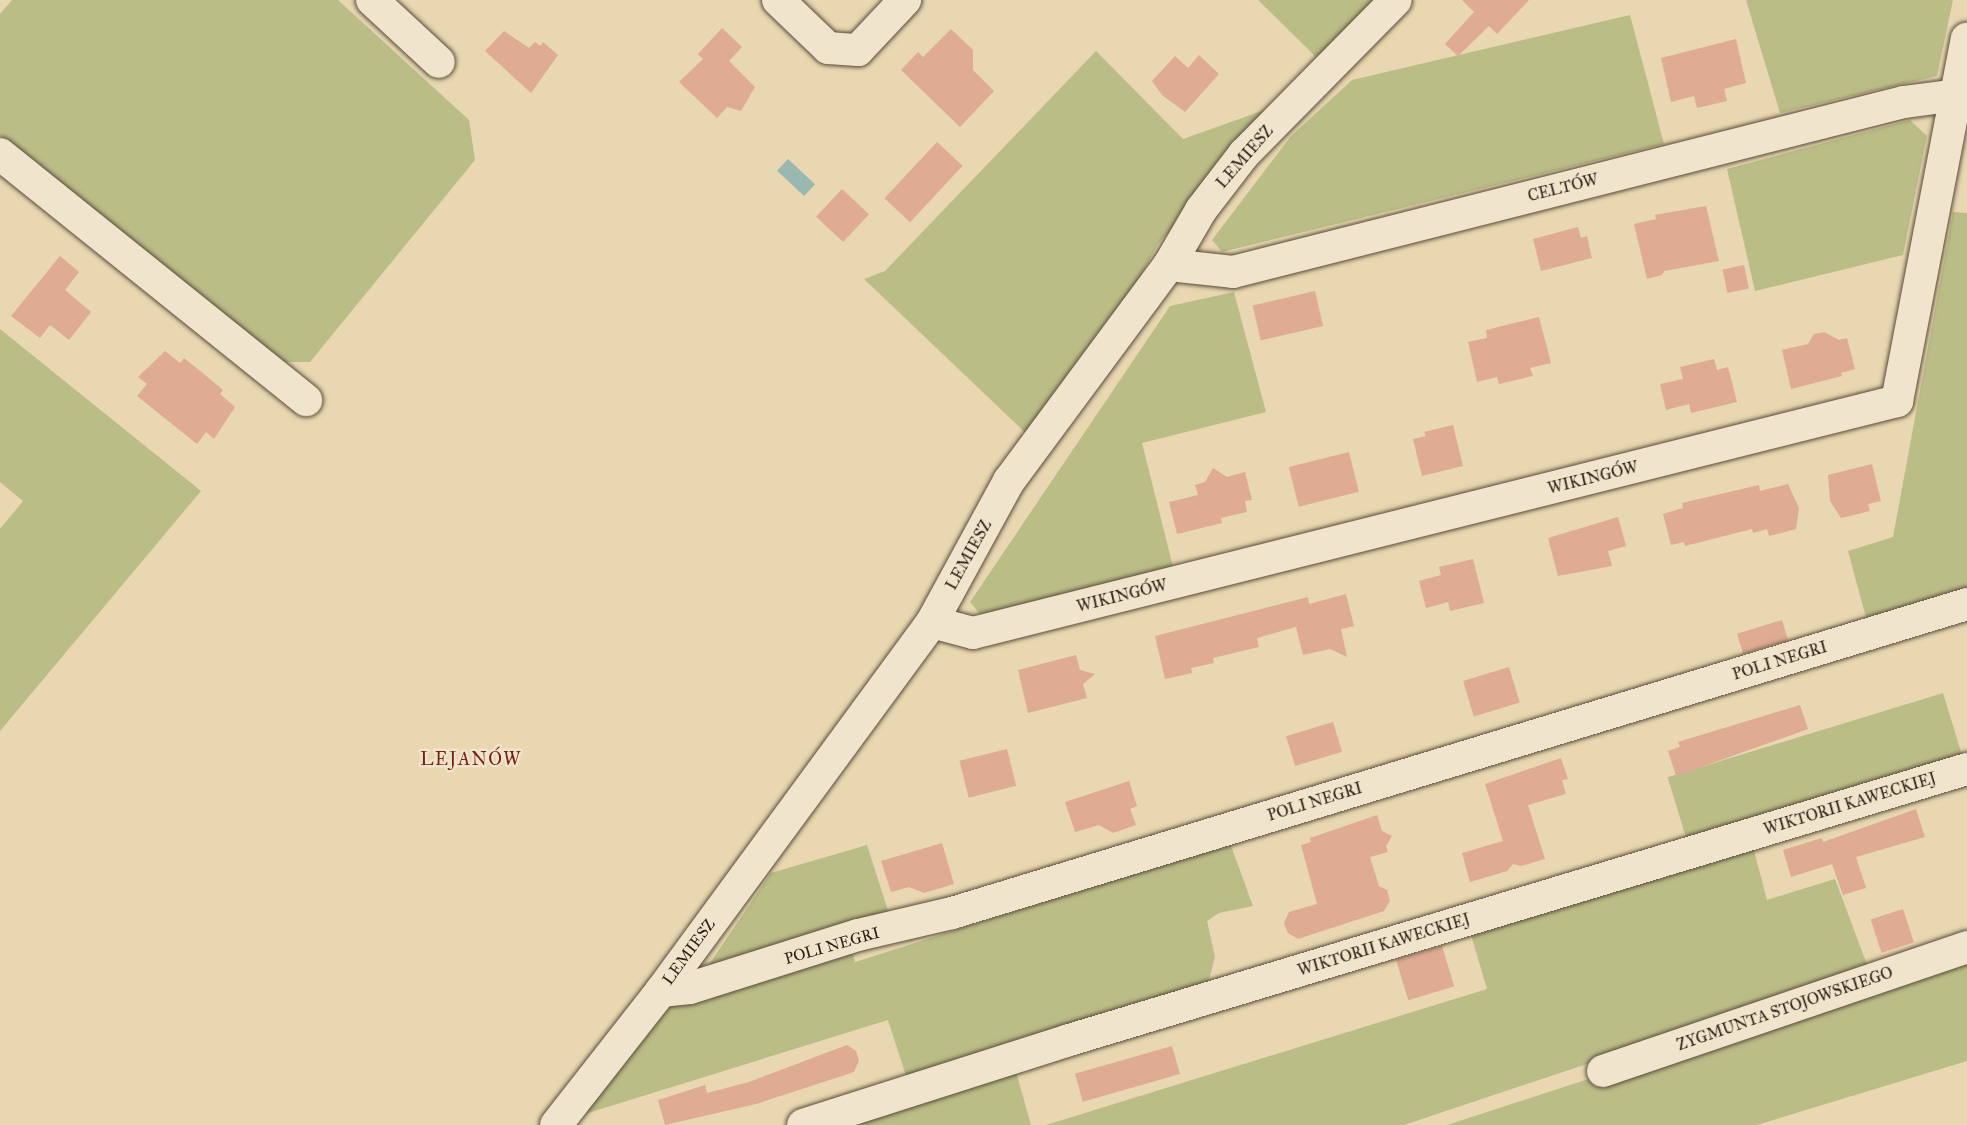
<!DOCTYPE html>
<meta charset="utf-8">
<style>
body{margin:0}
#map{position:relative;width:1967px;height:1125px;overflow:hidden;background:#e8d7b0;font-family:"IM FELL Great Primer",serif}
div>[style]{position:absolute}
.green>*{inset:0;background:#bbbd87;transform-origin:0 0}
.water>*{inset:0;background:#98b8b1;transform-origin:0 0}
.building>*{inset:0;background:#dfab93;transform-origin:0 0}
.roads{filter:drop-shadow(0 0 2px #594c3a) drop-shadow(0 0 2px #594c3a)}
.street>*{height:32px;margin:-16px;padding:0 16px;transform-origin:16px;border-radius:16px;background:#f0e5cc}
span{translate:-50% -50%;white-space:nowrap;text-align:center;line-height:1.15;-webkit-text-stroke:5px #f0e5cc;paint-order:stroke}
.street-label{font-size:16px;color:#291e12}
.neighbourhood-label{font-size:18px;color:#7a1f14;letter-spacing:1.5px}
</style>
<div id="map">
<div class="green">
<div style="clip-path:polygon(12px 0,338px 0,469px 120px,475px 160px,310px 362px,281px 362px,0 135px,0 14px)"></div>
<div style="clip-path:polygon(1258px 0,1379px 0,1321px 62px)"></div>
<div style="clip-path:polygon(1746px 0,1953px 0,1937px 76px,1780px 113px)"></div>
<div style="clip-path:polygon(1630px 15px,1664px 144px,1222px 252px,1212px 240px,1291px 136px,1352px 80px)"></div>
<div style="clip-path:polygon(1096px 51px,1183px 139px,1281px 104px,1158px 244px,1120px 313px,1034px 441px,864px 279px,885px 271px)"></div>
<div style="clip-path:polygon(1910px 120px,1927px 136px,1903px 255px,1755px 291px,1727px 169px)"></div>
<div style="clip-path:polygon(1953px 212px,1967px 213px,1967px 594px,1868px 625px,1848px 551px,1893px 537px)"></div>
<div style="clip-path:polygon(1234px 292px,1266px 412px,1142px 443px,1173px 567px,980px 614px,970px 602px,1170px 306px)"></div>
<div style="clip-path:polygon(0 329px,201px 491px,0 731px,0 529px,23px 501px,0 482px)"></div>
<div style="left:1943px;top:693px;width:69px;height:288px;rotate:73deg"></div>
<div style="clip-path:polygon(1230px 843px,1253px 906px,1219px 913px,1207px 921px,1215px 957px,1209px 980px,1196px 991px,908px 1082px,888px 1020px,572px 1118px,661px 1003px,853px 953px,855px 962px)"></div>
<div style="clip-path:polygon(1752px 843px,1767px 900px,1835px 879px,1869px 970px,1404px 1125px,1046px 1125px,1487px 989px,1468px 925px)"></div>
<div style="clip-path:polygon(867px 845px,891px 920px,706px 969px,771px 873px)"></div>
<div style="clip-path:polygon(1967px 956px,1967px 1061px,1757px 1125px,1447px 1125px)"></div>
<div style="clip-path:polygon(1016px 1072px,1031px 1125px,835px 1125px)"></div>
</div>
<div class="water">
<div style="left:788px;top:159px;width:37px;height:16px;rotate:43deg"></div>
</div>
<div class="building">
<div style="clip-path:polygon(1462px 0,1529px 0,1497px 34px,1489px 26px,1458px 56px,1445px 44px,1474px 12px)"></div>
<div style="clip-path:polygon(722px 28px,742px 47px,729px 61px,755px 87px,741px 111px,727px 107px,717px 118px,679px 82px,703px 59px,698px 54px)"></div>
<div style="clip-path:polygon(951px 29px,973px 50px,973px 70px,994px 91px,960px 127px,901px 70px,918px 52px,923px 57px)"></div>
<div style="clip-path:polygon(504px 31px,529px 48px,535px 42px,540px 46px,543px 42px,558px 55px,531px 93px,485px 51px)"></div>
<div style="clip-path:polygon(1736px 39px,1746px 83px,1724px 89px,1727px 101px,1697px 108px,1694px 96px,1671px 102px,1661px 58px)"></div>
<div style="clip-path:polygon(1199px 55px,1219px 74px,1185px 112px,1162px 95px,1152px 81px,1175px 56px,1188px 68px)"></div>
<div style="left:937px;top:142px;width:35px;height:77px;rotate:43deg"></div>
<div style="left:842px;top:189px;width:37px;height:38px;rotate:43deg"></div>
<div style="clip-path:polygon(1706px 206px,1719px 261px,1664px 271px,1662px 275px,1647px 279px,1634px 224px,1656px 219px,1655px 215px)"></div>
<div style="clip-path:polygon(1578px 227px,1581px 238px,1587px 236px,1592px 258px,1541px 271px,1533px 239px)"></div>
<div style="clip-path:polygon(60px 256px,79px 272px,65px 290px,91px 312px,69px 340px,50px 325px,40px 338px,11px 316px)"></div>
<div style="left:1744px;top:265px;width:24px;height:22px;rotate:78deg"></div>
<div style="left:1315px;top:291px;width:36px;height:64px;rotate:77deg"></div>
<div style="clip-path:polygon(1539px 317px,1551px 363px,1530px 368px,1533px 376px,1499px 384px,1497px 377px,1477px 382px,1468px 342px,1487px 338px,1486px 330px)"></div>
<div style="clip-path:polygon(1824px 332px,1839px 340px,1847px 338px,1855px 369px,1841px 373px,1842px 376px,1791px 389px,1782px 350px,1808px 344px,1814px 334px)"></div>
<div style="clip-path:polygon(165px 351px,180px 363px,184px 358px,204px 374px,223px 390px,220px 394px,235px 407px,214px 439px,206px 432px,197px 444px,137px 396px,147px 384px,138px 377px)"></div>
<div style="clip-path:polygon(1714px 359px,1717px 370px,1728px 367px,1737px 402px,1691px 413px,1689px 404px,1666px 410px,1660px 384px,1683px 379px,1680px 367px)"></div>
<div style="clip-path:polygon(1453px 425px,1463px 466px,1422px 476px,1413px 439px,1426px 436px,1424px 432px)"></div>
<div style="left:1349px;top:452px;width:41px;height:62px;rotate:76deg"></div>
<div style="clip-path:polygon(1872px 464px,1881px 501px,1868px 504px,1870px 511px,1841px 518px,1830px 501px,1828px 475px)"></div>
<div style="clip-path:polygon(1213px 468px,1227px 477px,1245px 472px,1252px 500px,1245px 501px,1247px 512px,1221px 518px,1222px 523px,1177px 534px,1169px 502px,1198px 495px,1195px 485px,1205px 482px)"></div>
<div style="clip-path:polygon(1788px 484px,1799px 508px,1796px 529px,1769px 536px,1767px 529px,1753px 533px,1752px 529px,1685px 546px,1684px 542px,1671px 545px,1663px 514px,1683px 508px,1682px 503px,1759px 485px,1760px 491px)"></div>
<div style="clip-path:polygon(1618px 517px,1626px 546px,1608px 551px,1612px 566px,1558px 576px,1548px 538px)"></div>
<div style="clip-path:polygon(1473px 559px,1484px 603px,1450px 611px,1448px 602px,1426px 608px,1419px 581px,1441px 575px,1439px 567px)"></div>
<div style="clip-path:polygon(1346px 594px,1354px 626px,1341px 629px,1347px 657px,1330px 649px,1303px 655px,1296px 627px,1257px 638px,1259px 647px,1213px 658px,1214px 663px,1191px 668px,1192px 673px,1165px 679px,1155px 636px,1308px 597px,1309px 604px)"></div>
<div style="left:1782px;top:620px;width:21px;height:47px;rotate:73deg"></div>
<div style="clip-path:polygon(1076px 655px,1080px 670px,1095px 674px,1083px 684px,1087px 698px,1028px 713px,1018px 670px)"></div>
<div style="left:1509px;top:667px;width:37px;height:48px;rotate:73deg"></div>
<div style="clip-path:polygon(1800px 705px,1808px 729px,1676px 776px,1668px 751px,1680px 747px,1678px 742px)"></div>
<div style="left:1333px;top:722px;width:31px;height:49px;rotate:73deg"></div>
<div style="left:1007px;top:749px;width:38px;height:49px;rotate:76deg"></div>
<div style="clip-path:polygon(1561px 758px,1568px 779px,1562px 780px,1566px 794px,1528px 805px,1545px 859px,1521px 866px,1513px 864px,1507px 871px,1470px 882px,1462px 853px,1503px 841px,1485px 784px)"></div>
<div style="clip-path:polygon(1129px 781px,1137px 806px,1130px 809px,1136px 825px,1113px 833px,1099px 825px,1075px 832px,1065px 802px)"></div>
<div style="clip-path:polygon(1916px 809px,1925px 837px,1856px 857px,1866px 888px,1843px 895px,1832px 864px,1791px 877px,1783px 850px,1822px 838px,1823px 842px)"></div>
<div style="clip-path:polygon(1377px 815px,1382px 831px,1392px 836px,1386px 846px,1388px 852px,1370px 857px,1379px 886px,1387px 890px,1390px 901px,1384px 911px,1298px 939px,1288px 933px,1284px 923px,1289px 912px,1317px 904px,1301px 845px,1311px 842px,1310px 838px)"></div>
<div style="clip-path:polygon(942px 843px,954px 884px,924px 893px,909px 887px,891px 892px,881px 861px)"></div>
<div style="left:1903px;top:909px;width:35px;height:34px;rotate:72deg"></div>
<div style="left:1442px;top:946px;width:42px;height:48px;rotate:73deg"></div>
<div style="clip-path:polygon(847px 1045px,856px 1051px,859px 1061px,854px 1072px,756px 1104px,665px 1125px,658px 1100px,705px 1085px,707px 1093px,749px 1082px)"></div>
<div style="left:1172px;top:1046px;width:29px;height:101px;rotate:74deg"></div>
</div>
<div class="roads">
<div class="street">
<div style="left:372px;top:0;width:91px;rotate:42.8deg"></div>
<div style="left:778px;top:0;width:69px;rotate:43.8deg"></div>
<div style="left:828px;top:48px;width:30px;rotate:4deg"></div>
<div style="left:858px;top:50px;width:69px;rotate:-46.8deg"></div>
<div style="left:0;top:154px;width:393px;rotate:38.8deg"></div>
<div style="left:1169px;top:265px;width:64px;rotate:6.2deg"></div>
<div style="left:1233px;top:272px;width:692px;rotate:-14.22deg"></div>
<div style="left:1904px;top:102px;width:53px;rotate:-7.5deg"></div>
<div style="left:932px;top:622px;width:42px;rotate:15deg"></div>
<div style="left:973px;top:633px;width:953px;rotate:-14.09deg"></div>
<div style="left:1897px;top:401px;width:369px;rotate:-79.1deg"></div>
<div style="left:661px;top:991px;width:29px;rotate:-6deg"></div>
<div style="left:690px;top:988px;width:176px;rotate:-17.5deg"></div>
<div style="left:858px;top:935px;width:97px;rotate:-13.2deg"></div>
<div style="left:952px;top:913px;width:1061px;rotate:-16.93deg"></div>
<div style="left:1603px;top:1071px;width:385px;rotate:-18.8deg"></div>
<div style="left:556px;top:1125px;width:170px;rotate:-51.9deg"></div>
<div style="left:661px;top:991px;width:458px;rotate:-53.7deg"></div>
<div style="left:932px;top:622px;width:161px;rotate:-61.4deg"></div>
<div style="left:1009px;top:481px;width:269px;rotate:-53.5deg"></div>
<div style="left:1169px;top:265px;width:64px;rotate:-59.8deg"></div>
<div style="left:1201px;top:210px;width:71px;rotate:-52.5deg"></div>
<div style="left:1244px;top:154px;width:216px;rotate:-45.4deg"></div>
<div style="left:803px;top:1125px;width:276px;rotate:-17.7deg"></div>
<div style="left:1066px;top:1041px;width:941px;rotate:-16.8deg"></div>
</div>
</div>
<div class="street-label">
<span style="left:1245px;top:157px;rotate:-49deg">LEMIESZ</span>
<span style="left:1563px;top:188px;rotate:-14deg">CELTÓW</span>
<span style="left:1593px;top:478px;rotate:-14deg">WIKINGÓW</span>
<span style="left:969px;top:555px;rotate:-61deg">LEMIESZ</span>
<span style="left:1122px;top:596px;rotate:-14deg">WIKINGÓW</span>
<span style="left:1780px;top:661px;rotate:-17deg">POLI NEGRI</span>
<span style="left:1315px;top:802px;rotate:-17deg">POLI NEGRI</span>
<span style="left:1850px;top:804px;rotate:-17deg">WIKTORII KAWECKIEJ</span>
<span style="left:1384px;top:945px;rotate:-17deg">WIKTORII KAWECKIEJ</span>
<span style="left:832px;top:946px;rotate:-16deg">POLI NEGRI</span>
<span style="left:689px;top:952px;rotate:-54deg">LEMIESZ</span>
<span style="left:1785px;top:1009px;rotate:-19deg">ZYGMUNTA STOJOWSKIEGO</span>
</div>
<div class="neighbourhood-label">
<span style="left:471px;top:759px">LEJANÓW</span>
</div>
</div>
